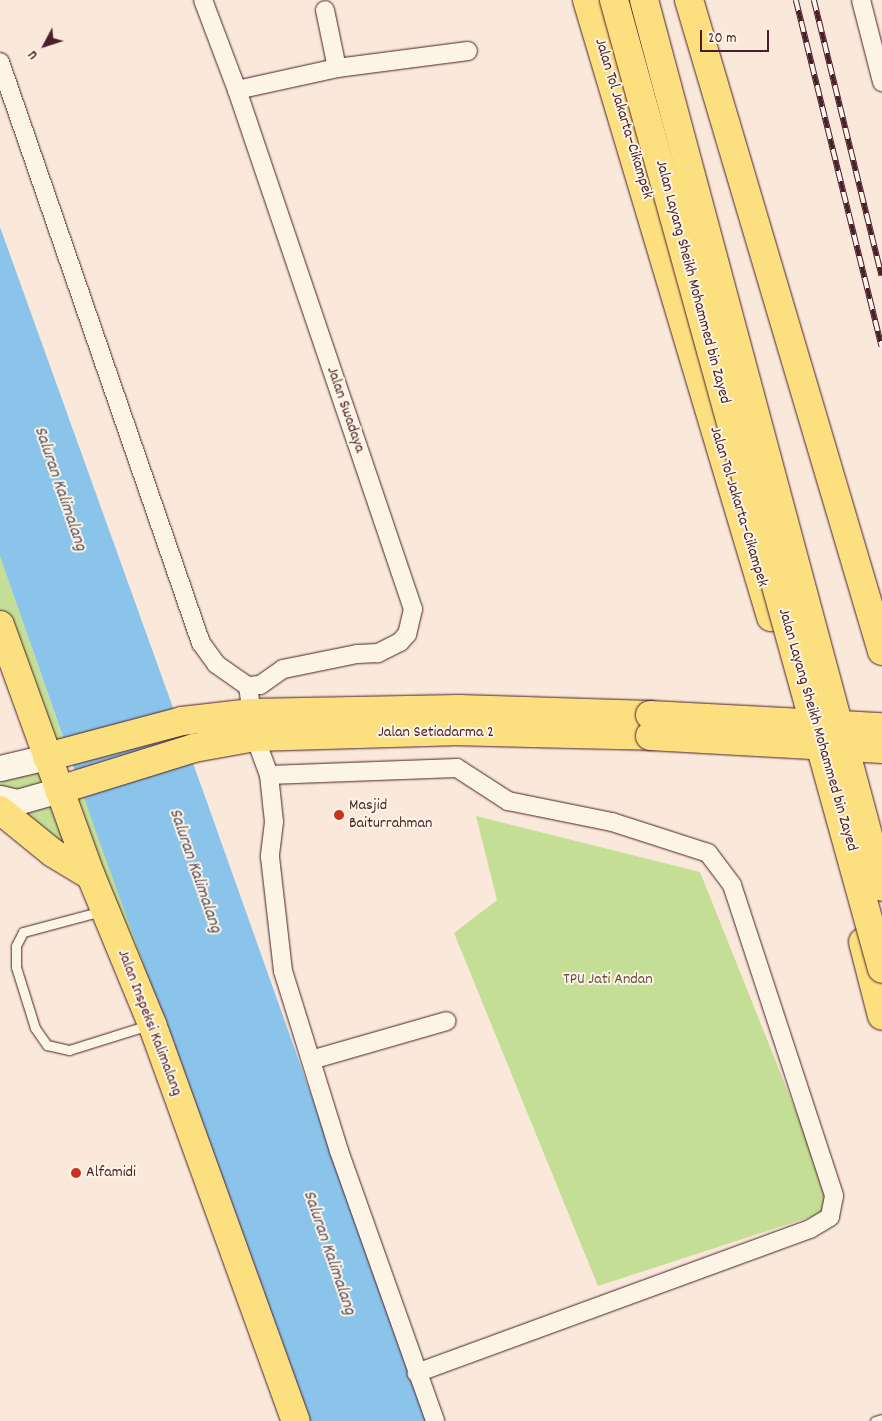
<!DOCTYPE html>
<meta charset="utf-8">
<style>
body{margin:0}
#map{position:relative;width:882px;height:1421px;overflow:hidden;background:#fae9db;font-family:Dekko,sans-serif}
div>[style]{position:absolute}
.green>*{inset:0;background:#c4de95}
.water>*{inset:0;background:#8bc4ea}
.roads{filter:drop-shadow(0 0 1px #4a1f2b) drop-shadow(0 0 1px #4a1f2b)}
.service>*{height:9px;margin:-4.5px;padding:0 4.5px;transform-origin:4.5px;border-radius:4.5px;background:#fcf5e5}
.minor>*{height:18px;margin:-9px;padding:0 9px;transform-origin:9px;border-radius:9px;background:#fcf5e5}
.secondary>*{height:25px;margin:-12.5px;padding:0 12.5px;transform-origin:12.5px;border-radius:12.5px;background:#fcf5e5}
.primary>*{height:28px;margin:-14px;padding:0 14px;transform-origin:14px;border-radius:14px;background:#fce080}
.motorway>*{height:28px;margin:-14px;padding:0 14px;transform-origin:14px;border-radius:14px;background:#fce080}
.rail>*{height:5.5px;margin-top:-2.75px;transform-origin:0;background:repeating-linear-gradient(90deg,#fcf5e5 0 11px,#4a1f2b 0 22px);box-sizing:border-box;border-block:1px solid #4a1f2b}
.bridges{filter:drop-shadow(0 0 1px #4a1f2b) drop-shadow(0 0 1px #4a1f2b)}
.primary-bridge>*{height:28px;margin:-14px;padding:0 14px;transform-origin:14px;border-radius:14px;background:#fce080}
.motorway-bridge>*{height:28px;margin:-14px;padding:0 14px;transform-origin:14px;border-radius:14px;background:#fce080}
.dots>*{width:14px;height:14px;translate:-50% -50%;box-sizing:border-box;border:2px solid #fcf5e5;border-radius:50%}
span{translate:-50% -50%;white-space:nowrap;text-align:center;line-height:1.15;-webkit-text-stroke:4px #fcf5e5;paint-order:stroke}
.street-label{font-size:16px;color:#4a1f2b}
.poi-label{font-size:16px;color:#4a1f2b}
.left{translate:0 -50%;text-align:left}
.park-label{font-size:16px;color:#684f46}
.water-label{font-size:18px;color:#5e5164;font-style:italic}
.north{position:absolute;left:20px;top:20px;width:50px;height:50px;-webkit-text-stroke:4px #fcf5e5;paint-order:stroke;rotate:230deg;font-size:14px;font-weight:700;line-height:20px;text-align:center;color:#4a1f2b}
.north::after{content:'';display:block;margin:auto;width:18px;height:22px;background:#4a1f2b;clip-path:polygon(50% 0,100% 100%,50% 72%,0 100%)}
.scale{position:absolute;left:700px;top:30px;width:69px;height:22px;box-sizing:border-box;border:2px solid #4a1f2b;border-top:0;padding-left:6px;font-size:15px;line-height:18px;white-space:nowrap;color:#4a1f2b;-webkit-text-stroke:4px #fcf5e5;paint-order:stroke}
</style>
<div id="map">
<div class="green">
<div style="clip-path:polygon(0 555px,68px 753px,47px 757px,80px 785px,308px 1421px,91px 876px,0 810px,0 768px,46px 757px,0 625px)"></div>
<div style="clip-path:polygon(476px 816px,700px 872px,835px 1209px,598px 1286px,454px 933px,497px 900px)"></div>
</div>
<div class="water">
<div style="clip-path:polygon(0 227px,203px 791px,427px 1421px,308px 1421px,95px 829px,0 556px)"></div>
</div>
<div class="roads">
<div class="service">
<div style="left:102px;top:911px;width:82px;rotate:165.1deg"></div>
<div style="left:23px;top:932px;width:16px;rotate:117deg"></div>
<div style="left:16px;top:946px;width:21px;rotate:90deg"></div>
<div style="left:16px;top:967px;width:64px;rotate:72.7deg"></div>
<div style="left:35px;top:1028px;width:21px;rotate:55deg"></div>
<div style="left:47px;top:1045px;width:23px;rotate:13deg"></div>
<div style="left:69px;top:1050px;width:84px;rotate:-17.4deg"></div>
<div style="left:875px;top:1421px;width:7px;rotate:-16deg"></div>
</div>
<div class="minor">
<div style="left:203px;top:0;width:96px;rotate:69.3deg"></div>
<div style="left:237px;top:90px;width:548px;rotate:71.27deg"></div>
<div style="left:413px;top:609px;width:26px;rotate:103deg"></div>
<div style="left:407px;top:634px;width:11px;rotate:131deg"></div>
<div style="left:400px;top:642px;width:25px;rotate:153deg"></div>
<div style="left:378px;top:653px;width:21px;rotate:177deg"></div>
<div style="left:357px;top:654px;width:76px;rotate:168.5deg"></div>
<div style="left:283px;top:669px;width:28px;rotate:145deg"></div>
<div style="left:260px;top:685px;width:12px;rotate:175deg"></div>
<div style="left:248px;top:686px;width:51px;rotate:82.2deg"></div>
<div style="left:255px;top:737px;width:40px;rotate:69.8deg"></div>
<div style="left:269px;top:775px;width:47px;rotate:83.9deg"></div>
<div style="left:274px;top:822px;width:35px;rotate:97deg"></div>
<div style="left:270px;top:857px;width:115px;rotate:83.5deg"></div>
<div style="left:283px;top:971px;width:189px;rotate:72.7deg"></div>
<div style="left:339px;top:1151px;width:287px;rotate:70.4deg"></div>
<div style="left:861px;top:0;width:85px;rotate:75.6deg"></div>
<div style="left:0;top:62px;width:615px;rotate:70.92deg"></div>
<div style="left:201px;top:643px;width:26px;rotate:54deg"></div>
<div style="left:216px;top:664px;width:39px;rotate:35deg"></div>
<div style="left:337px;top:68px;width:132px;rotate:-7.4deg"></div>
<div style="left:237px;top:90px;width:102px;rotate:-12.4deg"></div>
<div style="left:337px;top:68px;width:59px;rotate:-101.7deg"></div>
<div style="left:269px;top:775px;width:188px;rotate:-2.1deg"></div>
<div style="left:457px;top:768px;width:61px;rotate:32.9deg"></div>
<div style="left:508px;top:801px;width:106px;rotate:11.4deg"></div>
<div style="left:612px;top:822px;width:101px;rotate:17.9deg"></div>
<div style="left:708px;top:853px;width:40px;rotate:53deg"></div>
<div style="left:732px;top:885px;width:327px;rotate:71.8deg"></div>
<div style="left:834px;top:1196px;width:21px;rotate:101deg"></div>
<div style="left:830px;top:1217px;width:23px;rotate:149deg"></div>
<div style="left:810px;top:1229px;width:419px;rotate:159.9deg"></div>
<div style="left:311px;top:1060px;width:141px;rotate:-16deg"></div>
</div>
<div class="secondary">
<div style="left:0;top:768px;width:48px;rotate:-13.2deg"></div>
<div style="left:0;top:798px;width:17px;rotate:13deg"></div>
<div style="left:17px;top:802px;width:44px;rotate:-15.9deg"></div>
</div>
<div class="primary">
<div style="left:0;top:625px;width:267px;rotate:70.1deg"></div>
<div style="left:91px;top:876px;width:160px;rotate:67.6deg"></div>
<div style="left:152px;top:1024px;width:422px;rotate:70.1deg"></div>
<div style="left:47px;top:757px;width:140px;rotate:-14.9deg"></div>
<div style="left:182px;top:721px;width:68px;rotate:-6.7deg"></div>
<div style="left:250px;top:713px;width:209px;rotate:-1.1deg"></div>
<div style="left:459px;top:709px;width:191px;rotate:1.8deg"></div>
<div style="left:59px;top:790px;width:141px;rotate:-17.3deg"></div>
<div style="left:194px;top:748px;width:62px;rotate:-10.2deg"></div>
<div style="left:255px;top:737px;width:197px;rotate:-1.7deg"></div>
<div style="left:452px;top:731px;width:198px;rotate:1.4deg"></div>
<div style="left:0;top:810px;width:68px;rotate:39.1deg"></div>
<div style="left:53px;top:853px;width:44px;rotate:31.2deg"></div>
</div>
<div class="motorway">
<div style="left:587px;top:0;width:644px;rotate:73.39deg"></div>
<div style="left:689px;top:0;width:679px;rotate:73.49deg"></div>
<div style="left:863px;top:942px;width:76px;rotate:75.6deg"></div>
</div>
</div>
<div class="rail">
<div style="left:796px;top:0;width:357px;rotate:76.1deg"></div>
<div style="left:814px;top:0;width:284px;rotate:76.2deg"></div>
</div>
<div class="bridges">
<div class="primary-bridge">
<div style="left:650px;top:715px;width:232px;rotate:3deg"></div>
<div style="left:650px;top:736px;width:232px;rotate:3.2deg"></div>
</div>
<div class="motorway-bridge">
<div style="left:614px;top:0;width:1005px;rotate:74.54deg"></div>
<div style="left:644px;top:0;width:918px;rotate:74.98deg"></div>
</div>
</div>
<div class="dots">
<div style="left:339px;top:815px;background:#c8321e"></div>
<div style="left:76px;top:1173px;background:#c8321e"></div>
</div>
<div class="street-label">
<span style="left:623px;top:119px;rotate:73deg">Jalan Tol Jakarta–Cikampek</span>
<span style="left:692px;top:282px;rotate:75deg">Jalan Layang Sheikh Mohammed bin Zayed</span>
<span style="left:345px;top:410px;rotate:71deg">Jalan Swadaya</span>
<span style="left:738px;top:507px;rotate:73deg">Jalan Tol Jakarta–Cikampek</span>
<span style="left:817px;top:730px;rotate:74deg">Jalan Layang Sheikh Mohammed bin Zayed</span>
<span style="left:436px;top:733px">Jalan Setiadarma 2</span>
<span style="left:149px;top:1023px;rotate:69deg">Jalan Inspeksi Kalimalang</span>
</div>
<div class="poi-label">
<span class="left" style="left:349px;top:815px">Masjid<br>Baiturrahman</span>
<span class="left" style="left:86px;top:1173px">Alfamidi</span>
</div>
<div class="park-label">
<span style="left:608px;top:980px">TPU Jati Andan</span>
</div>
<div class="water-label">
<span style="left:59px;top:489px;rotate:71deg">Saluran Kalimalang</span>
<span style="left:194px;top:871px;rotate:71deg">Saluran Kalimalang</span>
<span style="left:328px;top:1253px;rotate:71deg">Saluran Kalimalang</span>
</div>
<div class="north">U</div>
<div class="scale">20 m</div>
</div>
